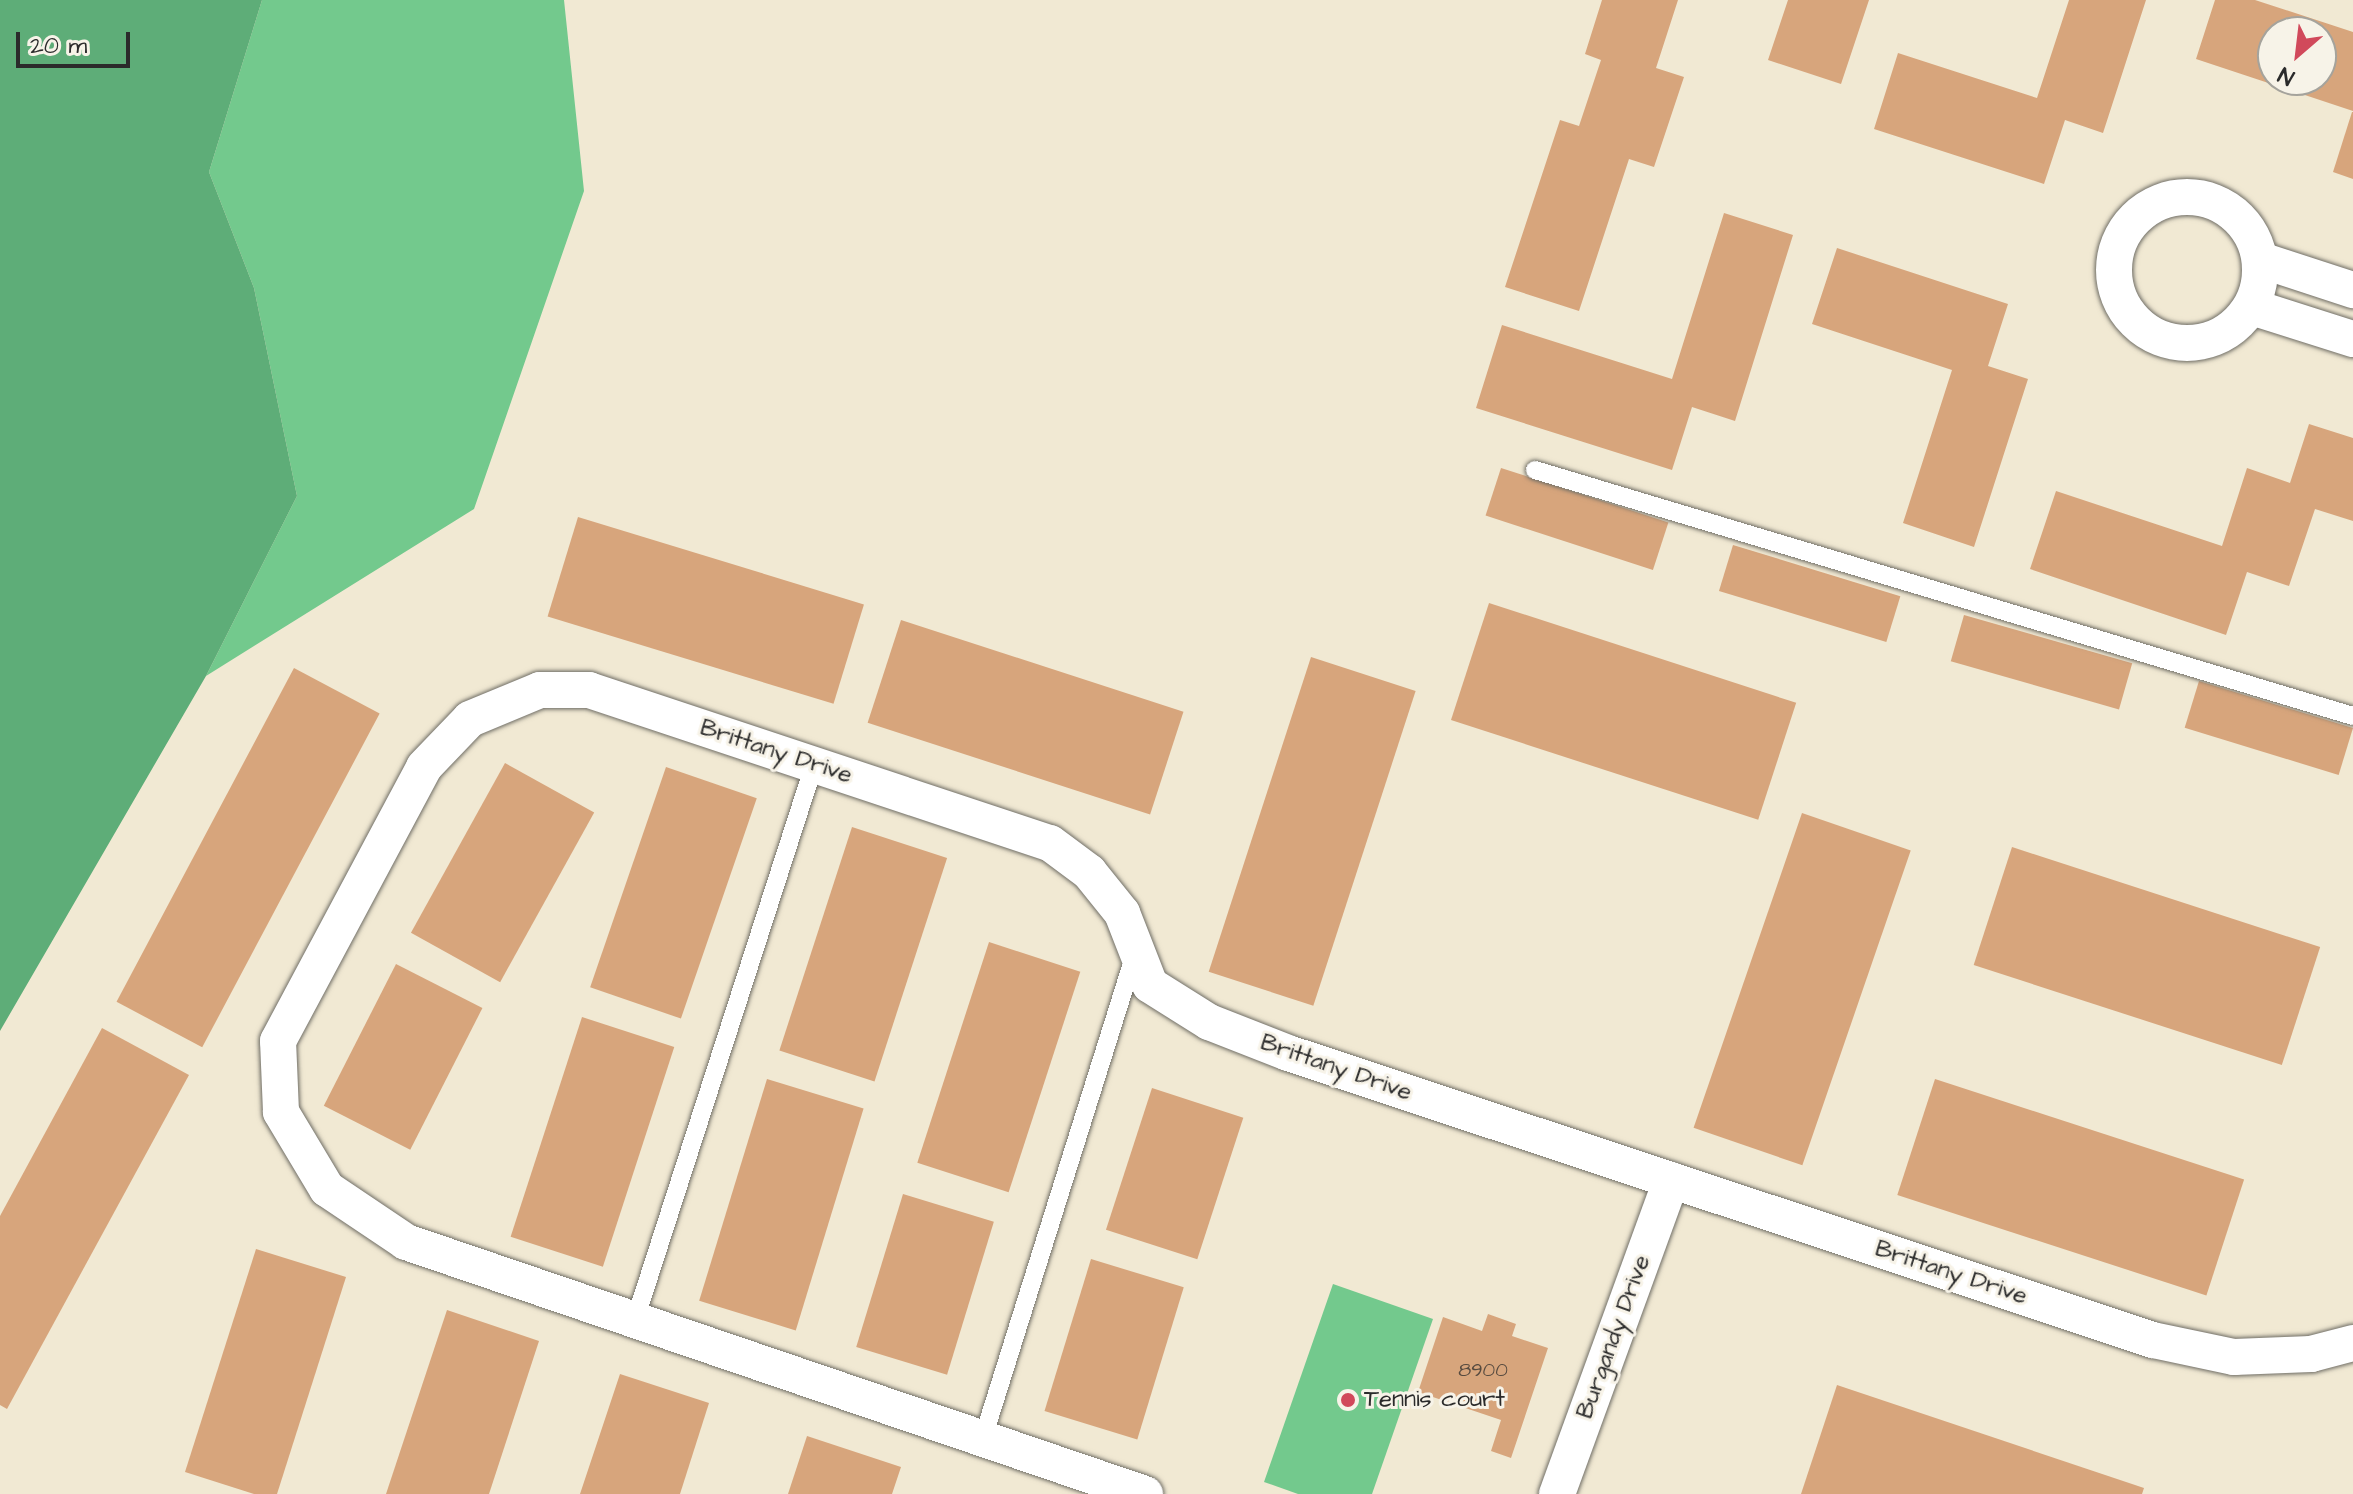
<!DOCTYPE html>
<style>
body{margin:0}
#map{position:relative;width:2353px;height:1494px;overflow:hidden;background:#f1e9d3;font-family:"Architects Daughter",sans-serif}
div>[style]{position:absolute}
.green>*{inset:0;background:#73c98d}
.forest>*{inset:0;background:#5ead78}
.building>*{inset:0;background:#d7a57c;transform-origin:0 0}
.roads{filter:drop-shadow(0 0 2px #706e66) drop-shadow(0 0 2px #706e66)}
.service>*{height:18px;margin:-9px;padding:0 9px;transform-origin:9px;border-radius:9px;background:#fff}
.minor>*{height:36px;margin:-18px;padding:0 18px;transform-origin:18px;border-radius:18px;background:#fff}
.minor>.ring{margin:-18px;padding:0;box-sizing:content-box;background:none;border:36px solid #fff;border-radius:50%}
.dots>*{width:22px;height:22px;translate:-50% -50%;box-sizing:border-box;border:4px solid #f7f3e8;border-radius:50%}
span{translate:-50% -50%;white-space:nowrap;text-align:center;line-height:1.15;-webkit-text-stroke:6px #f7f3e8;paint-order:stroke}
.number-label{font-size:20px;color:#564a3f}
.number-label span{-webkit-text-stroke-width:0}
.street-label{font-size:24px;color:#2b2b2b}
.poi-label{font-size:24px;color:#2b2b2b}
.left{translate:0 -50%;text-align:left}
.north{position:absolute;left:2257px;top:16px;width:80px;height:80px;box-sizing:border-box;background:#f7f3e8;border:2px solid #a5a39c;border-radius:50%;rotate:208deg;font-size:22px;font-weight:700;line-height:32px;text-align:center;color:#2b2b2b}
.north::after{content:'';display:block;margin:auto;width:28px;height:36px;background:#d1495b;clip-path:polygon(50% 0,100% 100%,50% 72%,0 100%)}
.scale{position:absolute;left:16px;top:32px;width:114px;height:36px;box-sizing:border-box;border:4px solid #2b2b2b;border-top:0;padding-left:10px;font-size:24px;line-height:28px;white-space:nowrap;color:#2b2b2b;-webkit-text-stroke:6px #f7f3e8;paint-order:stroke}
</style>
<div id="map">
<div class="green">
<div style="clip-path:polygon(262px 0,564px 0,584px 191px,474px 509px,206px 676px,297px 496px,254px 288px,209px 172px)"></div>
<div style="clip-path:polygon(1333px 1284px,1433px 1319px,1372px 1494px,1298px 1494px,1264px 1482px)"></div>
</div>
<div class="forest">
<div style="clip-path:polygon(0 0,262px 0,209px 172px,254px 288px,297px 496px,206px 676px,0 1031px)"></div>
</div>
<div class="building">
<div style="clip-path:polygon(1602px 0,1678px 0,1656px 68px,1684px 77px,1654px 167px,1629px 159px,1579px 311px,1505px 287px,1560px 120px,1579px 126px,1601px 60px,1585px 54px)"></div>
<div style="clip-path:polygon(1788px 0,1869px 0,1841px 84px,1768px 60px)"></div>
<div style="clip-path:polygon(2069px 0,2146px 0,2103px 133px,2065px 120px,2044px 184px,1874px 129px,1898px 53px,2037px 98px)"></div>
<div style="clip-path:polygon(evenodd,2215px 0,2255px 0,2353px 32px,2353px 111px,2196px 59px,2215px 0,2273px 32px,2321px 32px,2321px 80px,2273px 80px,2273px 32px)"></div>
<div style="clip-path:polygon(2352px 112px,2353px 112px,2353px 179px,2333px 172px)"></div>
<div style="clip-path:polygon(1724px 213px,1793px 235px,1735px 421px,1692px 407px,1672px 470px,1476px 408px,1502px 325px,1672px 379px)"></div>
<div style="clip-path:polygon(1837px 248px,2008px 304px,1988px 366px,2028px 379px,1974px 547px,1903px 523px,1952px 370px,1812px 324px)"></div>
<div style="clip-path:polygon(2309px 424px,2353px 438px,2353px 521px,2315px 509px,2289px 586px,2247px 572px,2226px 635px,2030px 569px,2056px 491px,2222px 546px,2247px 468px,2290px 483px)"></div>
<div style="left:1501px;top:468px;width:176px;height:50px;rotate:18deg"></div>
<div style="left:578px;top:517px;width:299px;height:104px;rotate:17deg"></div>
<div style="left:1733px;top:545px;width:175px;height:48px;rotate:17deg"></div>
<div style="left:1489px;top:603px;width:323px;height:123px;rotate:18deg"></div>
<div style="left:1964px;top:615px;width:175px;height:48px;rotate:16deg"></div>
<div style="left:901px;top:620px;width:297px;height:108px;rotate:18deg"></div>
<div style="left:1311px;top:657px;width:110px;height:331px;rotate:18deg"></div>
<div style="left:294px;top:668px;width:97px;height:378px;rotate:28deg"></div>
<div style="left:2199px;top:681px;width:161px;height:49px;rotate:17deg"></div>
<div style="left:505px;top:763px;width:102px;height:194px;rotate:29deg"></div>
<div style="left:666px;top:767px;width:96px;height:233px;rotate:19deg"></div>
<div style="left:1802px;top:813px;width:115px;height:333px;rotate:19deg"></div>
<div style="left:852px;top:827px;width:100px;height:235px;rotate:18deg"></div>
<div style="left:2012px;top:847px;width:324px;height:124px;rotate:18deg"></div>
<div style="left:989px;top:942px;width:96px;height:232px;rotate:18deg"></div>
<div style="left:396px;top:964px;width:97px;height:159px;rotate:27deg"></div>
<div style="left:582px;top:1017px;width:97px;height:231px;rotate:18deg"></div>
<div style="clip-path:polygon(102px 1028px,189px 1075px,7px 1409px,0 1405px,0 1216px)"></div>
<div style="left:767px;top:1079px;width:101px;height:232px;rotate:17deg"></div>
<div style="left:1935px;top:1079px;width:325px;height:122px;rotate:18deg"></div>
<div style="left:1152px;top:1088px;width:96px;height:149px;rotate:18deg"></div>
<div style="left:903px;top:1194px;width:95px;height:160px;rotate:17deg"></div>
<div style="clip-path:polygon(256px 1249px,346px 1277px,277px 1494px,254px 1494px,185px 1472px)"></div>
<div style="left:1091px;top:1259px;width:97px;height:159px;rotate:17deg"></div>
<div style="clip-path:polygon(447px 1310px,539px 1341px,489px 1494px,386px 1494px)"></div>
<div style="clip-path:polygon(1488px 1314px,1516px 1324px,1512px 1336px,1548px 1348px,1511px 1458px,1491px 1451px,1501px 1420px,1418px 1392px,1443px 1317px,1482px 1331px)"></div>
<div style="clip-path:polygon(620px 1374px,709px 1403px,680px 1494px,580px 1494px)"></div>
<div style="clip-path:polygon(1837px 1385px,2144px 1488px,2142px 1494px,1801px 1494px)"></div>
<div style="clip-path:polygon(807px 1436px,901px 1467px,892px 1494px,788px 1494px)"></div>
</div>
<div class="roads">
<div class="service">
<div style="left:1535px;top:470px;width:854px;rotate:16.74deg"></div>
<div style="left:635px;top:1320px;width:583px;rotate:-72.12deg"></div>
<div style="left:983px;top:1438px;width:504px;rotate:-72.57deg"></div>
</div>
<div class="minor">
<div class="ring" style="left:2114px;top:197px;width:110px;height:110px"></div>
<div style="left:2261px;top:260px;width:97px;rotate:18.1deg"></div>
<div style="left:2252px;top:307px;width:106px;rotate:17.6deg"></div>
<div style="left:1145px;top:1494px;width:781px;rotate:-161.17deg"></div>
<div style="left:406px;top:1242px;width:95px;rotate:-146.1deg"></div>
<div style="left:327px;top:1189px;width:90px;rotate:-120.9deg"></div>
<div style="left:281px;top:1112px;width:71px;rotate:-92.4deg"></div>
<div style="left:278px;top:1041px;width:310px;rotate:-61.9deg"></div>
<div style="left:424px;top:767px;width:66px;rotate:-46.2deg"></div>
<div style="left:470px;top:719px;width:76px;rotate:-22.5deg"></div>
<div style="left:540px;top:690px;width:49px"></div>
<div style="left:589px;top:690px;width:486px;rotate:18.4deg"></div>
<div style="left:1050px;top:843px;width:49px;rotate:36.6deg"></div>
<div style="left:1089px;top:872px;width:53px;rotate:51.2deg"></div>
<div style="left:1122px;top:913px;width:77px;rotate:68.7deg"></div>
<div style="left:1150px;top:985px;width:70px;rotate:32.1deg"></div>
<div style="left:1209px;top:1022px;width:85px;rotate:21.4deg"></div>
<div style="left:1288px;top:1053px;width:911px;rotate:18.36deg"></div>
<div style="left:2153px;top:1340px;width:83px;rotate:11.9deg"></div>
<div style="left:2234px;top:1357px;width:77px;rotate:-2.2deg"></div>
<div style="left:2311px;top:1354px;width:43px;rotate:-14.7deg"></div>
<div style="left:1557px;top:1494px;width:334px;rotate:-70deg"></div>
</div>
</div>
<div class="dots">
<div style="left:1348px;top:1400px;background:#d1495b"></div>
</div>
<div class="number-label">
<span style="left:1483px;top:1370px">8900</span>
</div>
<div class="street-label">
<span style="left:776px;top:752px;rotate:18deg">Brittany Drive</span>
<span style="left:1336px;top:1068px;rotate:19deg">Brittany Drive</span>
<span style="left:1951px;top:1273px;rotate:18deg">Brittany Drive</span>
<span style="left:1614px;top:1337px;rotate:-70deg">Burgandy Drive</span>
</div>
<div class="poi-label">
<span class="left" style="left:1364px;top:1400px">Tennis court</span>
</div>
<div class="north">N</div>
<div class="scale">20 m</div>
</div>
